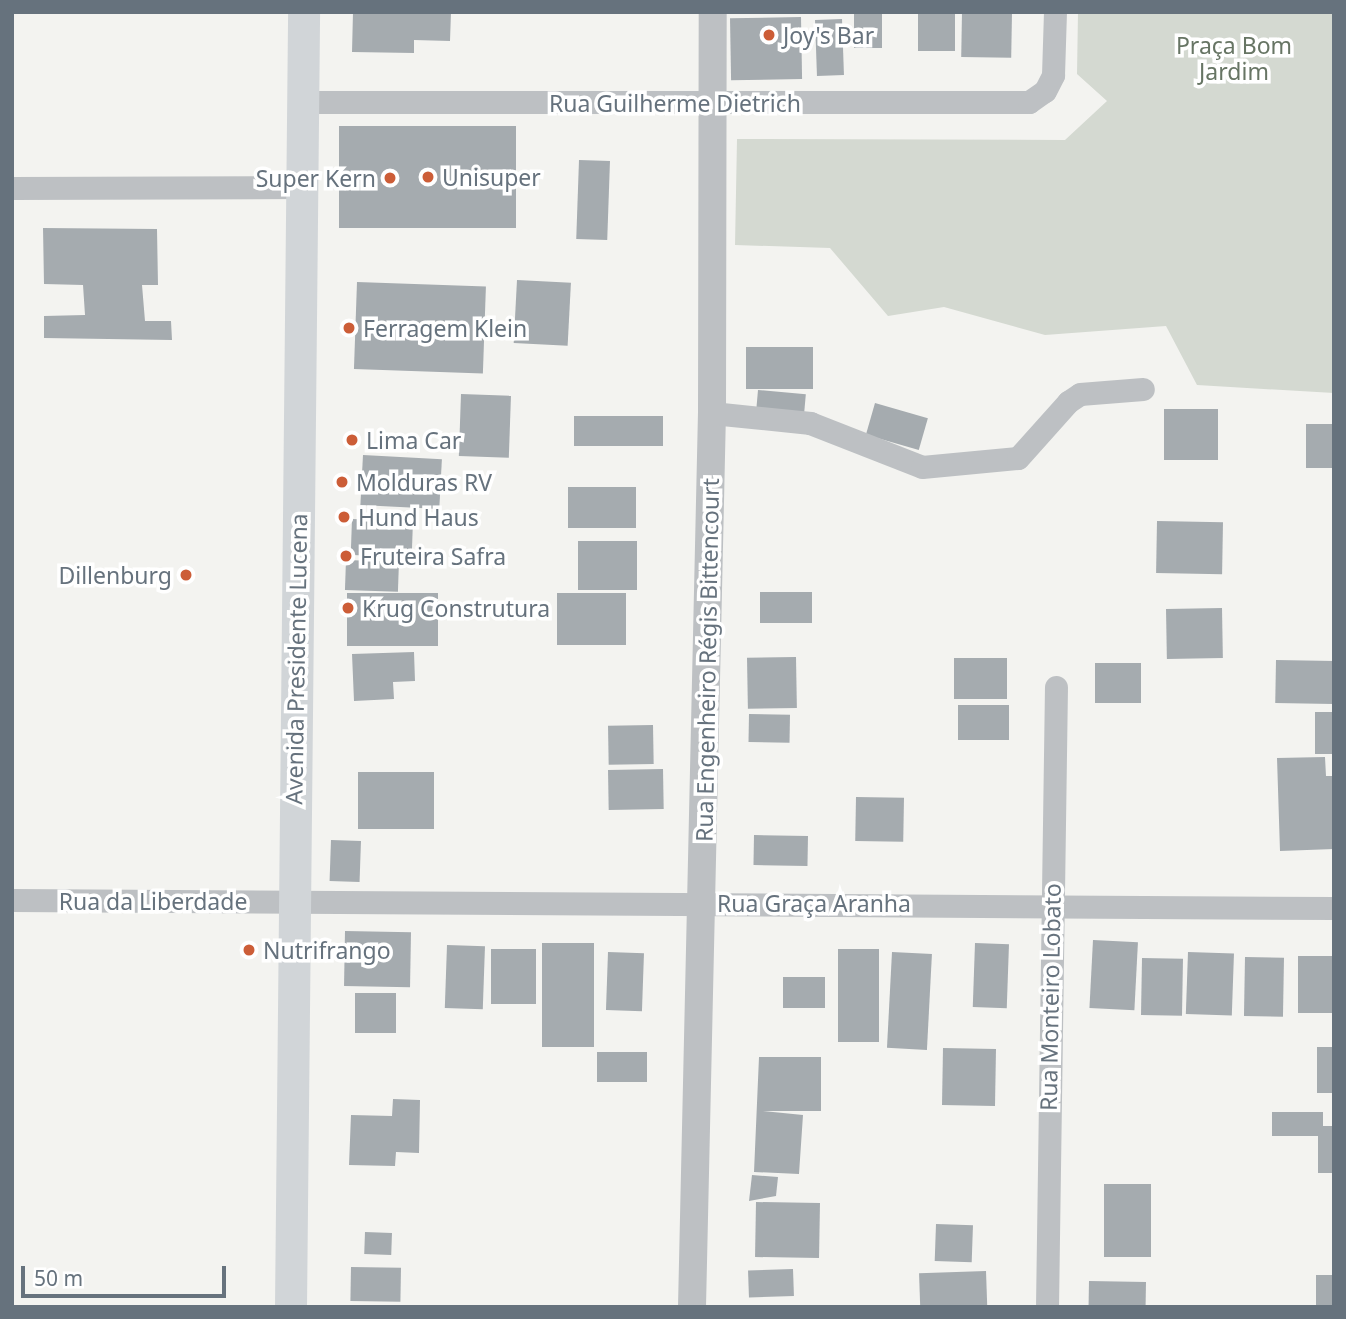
<!DOCTYPE html>
<meta charset="utf-8">
<style>
body{margin:0}
#map{position:relative;width:1346px;height:1319px;overflow:hidden;background:#f3f3f0;font-family:"Noto Sans",sans-serif}
div>[style]{position:absolute}
.green>*{inset:0;background:#d4d9d1}
.building>*{inset:0;background:#a5abaf;transform-origin:0 0}
.minor>*{height:23px;margin:-11.5px;padding:0 11.5px;transform-origin:11.5px;border-radius:11.5px;background:#bdc0c3}
.tertiary>*{height:28px;margin:-14px;padding:0 14px;transform-origin:14px;border-radius:14px;background:#bdc0c3}
.secondary>*{height:32px;margin:-16px;padding:0 16px;transform-origin:16px;border-radius:16px;background:#d1d5d8}
.dots>*{width:19px;height:19px;translate:-50% -50%;box-sizing:border-box;border:4px solid #fff;border-radius:50%}
span{translate:-50% -50%;white-space:nowrap;text-align:center;line-height:1.15;-webkit-text-stroke:7px #fff;paint-order:stroke}
.poi-label{font-size:23px;color:#66727d}
.left{translate:0 -50%;text-align:left}
.right{translate:-100% -50%;text-align:right}
.park-label{font-size:23px;color:#677564}
.street-label{font-size:23px;color:#66727d}
.frame{position:absolute;inset:0;border:14px solid #66727d;pointer-events:none}
.scale{position:absolute;left:21px;top:1266px;width:205px;height:32px;box-sizing:border-box;border:4px solid #66727d;border-top:0;padding-left:9px;font-size:21px;line-height:24px;white-space:nowrap;color:#66727d;-webkit-text-stroke:5px #fff;paint-order:stroke}
</style>
<div id="map">
<div class="green">
<div style="clip-path:polygon(1078px 12px,1334px 12px,1334px 393px,1197px 385px,1166px 326px,1045px 335px,944px 307px,888px 316px,830px 248px,735px 245px,737px 139px,1065px 140px,1107px 101px,1077px 74px)"></div>
</div>
<div class="building">
<div style="clip-path:polygon(353px 12px,451px 12px,450px 41px,414px 40px,414px 53px,352px 52px)"></div>
<div style="left:854px;top:12px;width:28px;height:36px"></div>
<div style="left:918px;top:12px;width:37px;height:39px"></div>
<div style="left:962px;top:12px;width:50px;height:45px;rotate:1deg"></div>
<div style="left:801px;top:17px;width:62px;height:71px;rotate:89deg"></div>
<div style="left:842px;top:19px;width:56px;height:27px;rotate:88deg"></div>
<div style="left:516px;top:126px;width:102px;height:177px;rotate:90deg"></div>
<div style="left:579px;top:160px;width:31px;height:79px;rotate:2deg"></div>
<div style="clip-path:polygon(43px 228px,157px 229px,158px 285px,142px 285px,145px 321px,171px 321px,172px 340px,44px 338px,44px 316px,85px 315px,83px 285px,44px 284px)"></div>
<div style="left:517px;top:280px;width:54px;height:63px;rotate:3deg"></div>
<div style="left:357px;top:282px;width:129px;height:87px;rotate:2deg"></div>
<div style="left:746px;top:347px;width:67px;height:42px"></div>
<div style="left:758px;top:390px;width:48px;height:24px;rotate:5deg"></div>
<div style="left:461px;top:394px;width:50px;height:62px;rotate:2deg"></div>
<div style="left:875px;top:403px;width:55px;height:33px;rotate:16deg"></div>
<div style="left:1164px;top:409px;width:54px;height:51px"></div>
<div style="left:574px;top:416px;width:89px;height:30px"></div>
<div style="left:1334px;top:424px;width:44px;height:28px;rotate:90deg"></div>
<div style="left:363px;top:455px;width:79px;height:50px;rotate:3deg"></div>
<div style="left:568px;top:487px;width:68px;height:41px"></div>
<div style="left:352px;top:519px;width:61px;height:36px;rotate:2deg"></div>
<div style="left:1157px;top:521px;width:66px;height:52px;rotate:1deg"></div>
<div style="left:578px;top:541px;width:59px;height:49px"></div>
<div style="left:346px;top:560px;width:53px;height:30px;rotate:2deg"></div>
<div style="left:760px;top:592px;width:52px;height:31px"></div>
<div style="left:438px;top:593px;width:53px;height:91px;rotate:90deg"></div>
<div style="left:626px;top:593px;width:52px;height:69px;rotate:90deg"></div>
<div style="left:1222px;top:608px;width:50px;height:56px;rotate:89deg"></div>
<div style="clip-path:polygon(414px 652px,415px 681px,393px 682px,394px 699px,354px 701px,352px 654px)"></div>
<div style="left:796px;top:657px;width:51px;height:49px;rotate:89deg"></div>
<div style="left:954px;top:658px;width:53px;height:41px"></div>
<div style="left:1276px;top:660px;width:58px;height:43px;rotate:1deg"></div>
<div style="left:1095px;top:663px;width:46px;height:40px"></div>
<div style="left:1009px;top:705px;width:35px;height:51px;rotate:90deg"></div>
<div style="left:1315px;top:712px;width:19px;height:42px"></div>
<div style="left:749px;top:714px;width:41px;height:28px;rotate:1deg"></div>
<div style="left:653px;top:725px;width:39px;height:45px;rotate:89deg"></div>
<div style="clip-path:polygon(1325px 757px,1326px 776px,1334px 776px,1334px 849px,1280px 851px,1277px 758px)"></div>
<div style="left:663px;top:769px;width:40px;height:55px;rotate:89deg"></div>
<div style="left:358px;top:772px;width:76px;height:57px"></div>
<div style="left:856px;top:797px;width:48px;height:44px;rotate:1deg"></div>
<div style="left:754px;top:835px;width:54px;height:30px;rotate:1deg"></div>
<div style="left:331px;top:840px;width:30px;height:41px;rotate:2deg"></div>
<div style="left:345px;top:931px;width:66px;height:55px;rotate:1deg"></div>
<div style="left:1093px;top:940px;width:45px;height:68px;rotate:3deg"></div>
<div style="left:542px;top:943px;width:52px;height:104px"></div>
<div style="left:975px;top:943px;width:34px;height:64px;rotate:2deg"></div>
<div style="left:447px;top:945px;width:38px;height:63px;rotate:2deg"></div>
<div style="left:491px;top:949px;width:45px;height:55px"></div>
<div style="left:838px;top:949px;width:41px;height:93px"></div>
<div style="left:608px;top:952px;width:36px;height:58px;rotate:2deg"></div>
<div style="left:892px;top:952px;width:40px;height:96px;rotate:3deg"></div>
<div style="left:1188px;top:952px;width:46px;height:62px;rotate:2deg"></div>
<div style="left:1334px;top:956px;width:57px;height:36px;rotate:90deg"></div>
<div style="left:1245px;top:957px;width:39px;height:59px;rotate:1deg"></div>
<div style="left:1142px;top:958px;width:41px;height:57px;rotate:1deg"></div>
<div style="left:783px;top:977px;width:42px;height:31px"></div>
<div style="left:396px;top:993px;width:40px;height:41px;rotate:90deg"></div>
<div style="left:1317px;top:1047px;width:17px;height:46px"></div>
<div style="left:943px;top:1048px;width:53px;height:57px;rotate:1deg"></div>
<div style="left:647px;top:1052px;width:30px;height:50px;rotate:90deg"></div>
<div style="clip-path:polygon(759px 1057px,821px 1057px,821px 1111px,763px 1111px,803px 1115px,799px 1174px,754px 1172px)"></div>
<div style="clip-path:polygon(393px 1099px,420px 1100px,419px 1153px,396px 1152px,395px 1166px,349px 1165px,351px 1115px,392px 1116px)"></div>
<div style="clip-path:polygon(1272px 1112px,1323px 1112px,1323px 1126px,1334px 1126px,1334px 1173px,1318px 1173px,1318px 1136px,1272px 1136px)"></div>
<div style="clip-path:polygon(752px 1175px,778px 1177px,776px 1196px,749px 1201px)"></div>
<div style="left:1104px;top:1184px;width:47px;height:73px"></div>
<div style="left:756px;top:1202px;width:64px;height:55px;rotate:1deg"></div>
<div style="left:936px;top:1224px;width:37px;height:37px;rotate:2deg"></div>
<div style="left:365px;top:1232px;width:27px;height:22px;rotate:2deg"></div>
<div style="left:351px;top:1267px;width:50px;height:34px;rotate:1deg"></div>
<div style="left:793px;top:1269px;width:27px;height:45px;rotate:88deg"></div>
<div style="left:986px;top:1271px;width:36px;height:67px;rotate:88deg"></div>
<div style="left:1316px;top:1275px;width:18px;height:32px"></div>
<div style="left:1089px;top:1281px;width:57px;height:26px;rotate:1deg"></div>
</div>
<div class="minor">
<div style="left:302px;top:102px;width:727px"></div>
<div style="left:1029px;top:102px;width:19px;rotate:-35deg"></div>
<div style="left:1045px;top:91px;width:18px;rotate:-63deg"></div>
<div style="left:1053px;top:75px;width:63px;rotate:-88.2deg"></div>
<div style="left:12px;top:188px;width:289px;rotate:-0.2deg"></div>
<div style="left:712px;top:413px;width:99px;rotate:5.8deg"></div>
<div style="left:810px;top:423px;width:120px;rotate:21.4deg"></div>
<div style="left:922px;top:467px;width:96px;rotate:-5.4deg"></div>
<div style="left:1018px;top:458px;width:75px;rotate:-48.2deg"></div>
<div style="left:1068px;top:402px;width:14px;rotate:-34deg"></div>
<div style="left:1080px;top:394px;width:63px;rotate:-4.5deg"></div>
<div style="left:12px;top:900px;width:1322px;rotate:0.35deg"></div>
<div style="left:1047px;top:1307px;width:620px;rotate:-89.17deg"></div>
</div>
<div class="tertiary">
<div style="left:692px;top:1307px;width:894px;rotate:-88.72deg"></div>
<div style="left:712px;top:413px;width:401px;rotate:-89.9deg"></div>
</div>
<div class="secondary">
<div style="left:291px;top:1307px;width:1295px;rotate:-89.42deg"></div>
</div>
<div class="dots">
<div style="left:769px;top:35px;background:#cc5d37"></div>
<div style="left:428px;top:177px;background:#cc5d37"></div>
<div style="left:390px;top:178px;background:#cc5d37"></div>
<div style="left:349px;top:328px;background:#cc5d37"></div>
<div style="left:352px;top:440px;background:#cc5d37"></div>
<div style="left:342px;top:482px;background:#cc5d37"></div>
<div style="left:344px;top:517px;background:#cc5d37"></div>
<div style="left:346px;top:556px;background:#cc5d37"></div>
<div style="left:186px;top:575px;background:#cc5d37"></div>
<div style="left:348px;top:608px;background:#cc5d37"></div>
<div style="left:249px;top:950px;background:#cc5d37"></div>
</div>
<div class="poi-label">
<span class="left" style="left:783px;top:35px">Joy's Bar</span>
<span class="left" style="left:442px;top:177px">Unisuper</span>
<span class="right" style="left:376px;top:178px">Super Kern</span>
<span class="left" style="left:363px;top:328px">Ferragem Klein</span>
<span class="left" style="left:366px;top:440px">Lima Car</span>
<span class="left" style="left:356px;top:482px">Molduras RV</span>
<span class="left" style="left:358px;top:517px">Hund Haus</span>
<span class="left" style="left:360px;top:556px">Fruteira Safra</span>
<span class="right" style="left:172px;top:575px">Dillenburg</span>
<span class="left" style="left:362px;top:608px">Krug Construtura</span>
<span class="left" style="left:263px;top:950px">Nutrifrango</span>
</div>
<div class="park-label">
<span style="left:1234px;top:58px">Praça Bom<br>Jardim</span>
</div>
<div class="street-label">
<span style="left:675px;top:103px">Rua Guilherme Dietrich</span>
<span style="left:296px;top:659px;rotate:-89deg">Avenida Presidente Lucena</span>
<span style="left:707px;top:660px;rotate:-89deg">Rua Engenheiro Régis Bittencourt</span>
<span style="left:153px;top:901px">Rua da Liberdade</span>
<span style="left:814px;top:903px">Rua Graça Aranha</span>
<span style="left:1050px;top:997px;rotate:-89deg">Rua Monteiro Lobato</span>
</div>
<div class="frame"></div>
<div class="scale">50 m</div>
</div>
